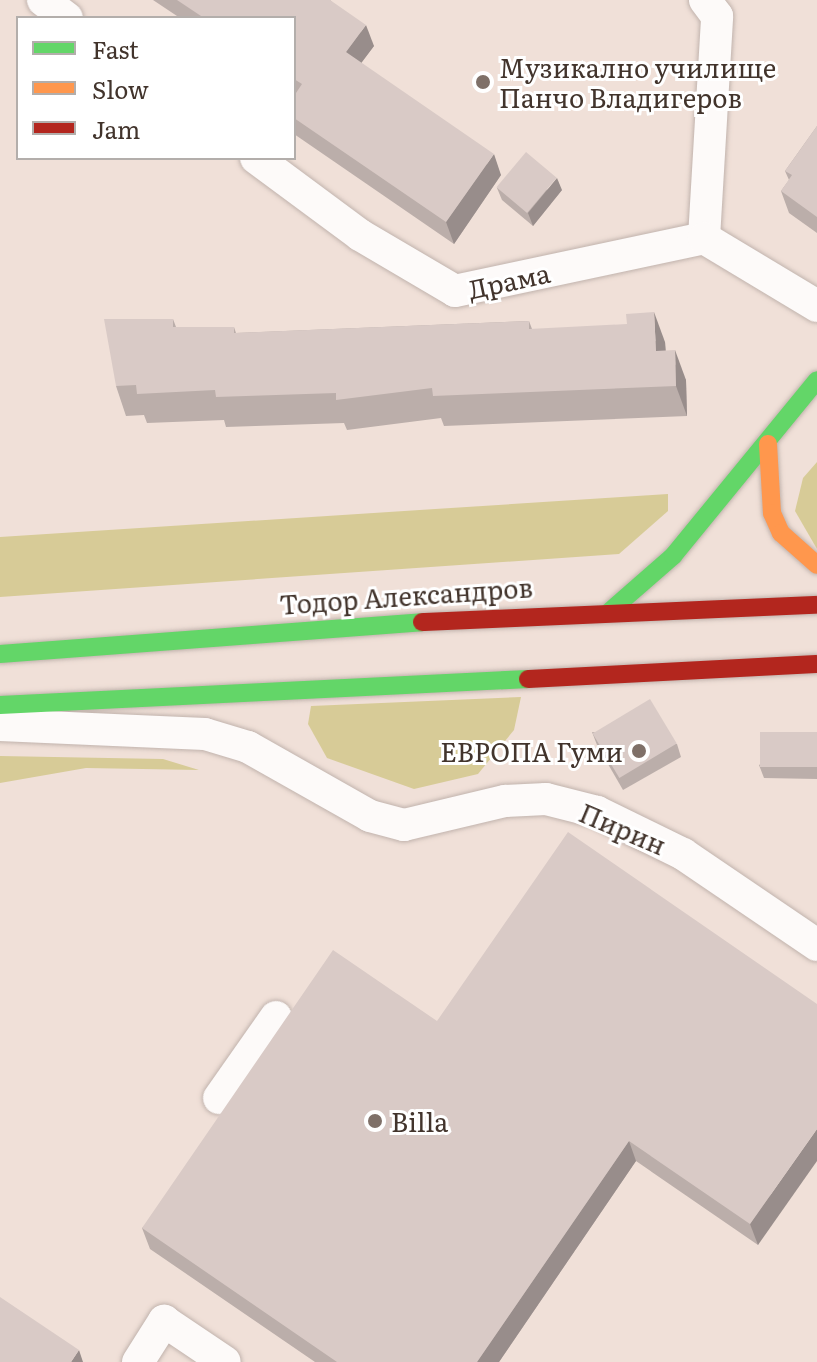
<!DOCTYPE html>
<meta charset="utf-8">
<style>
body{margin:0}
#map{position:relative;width:817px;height:1362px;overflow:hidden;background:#f0e0d8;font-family:Literata,serif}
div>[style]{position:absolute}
.green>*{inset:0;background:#d7cb97}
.roads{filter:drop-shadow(0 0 2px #c1b3ad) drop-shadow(0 0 2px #c1b3ad)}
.street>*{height:32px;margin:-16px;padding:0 16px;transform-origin:16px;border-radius:16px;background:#fdfaf9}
.fast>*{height:18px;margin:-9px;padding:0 9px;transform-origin:9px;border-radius:9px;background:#63d668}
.slow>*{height:18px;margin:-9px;padding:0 9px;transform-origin:9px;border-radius:9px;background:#ff974d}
.jam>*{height:18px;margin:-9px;padding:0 9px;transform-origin:9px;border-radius:9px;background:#b3261e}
.wall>*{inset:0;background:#bbaeaa}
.shaded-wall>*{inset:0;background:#988d8b}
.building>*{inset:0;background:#d9cac6;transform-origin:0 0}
.dots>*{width:22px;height:22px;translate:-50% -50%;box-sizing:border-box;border:4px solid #fff;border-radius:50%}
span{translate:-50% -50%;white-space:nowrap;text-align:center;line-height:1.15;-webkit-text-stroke:6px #fff;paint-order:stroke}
.poi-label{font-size:26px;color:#42342c}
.left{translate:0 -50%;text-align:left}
.right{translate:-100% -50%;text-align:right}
.street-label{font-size:26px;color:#42342c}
.legend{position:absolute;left:16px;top:16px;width:280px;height:144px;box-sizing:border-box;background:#fff;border:2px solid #b3aeab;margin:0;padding:10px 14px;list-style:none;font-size:24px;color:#42342c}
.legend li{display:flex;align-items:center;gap:16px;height:40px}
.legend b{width:40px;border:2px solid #b3aeab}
</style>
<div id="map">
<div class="green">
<div style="clip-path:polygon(817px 462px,817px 549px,795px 511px,803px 478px)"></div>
<div style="clip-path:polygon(668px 494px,668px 511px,619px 554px,0 597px,0 537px)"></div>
<div style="clip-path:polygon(521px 697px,514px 730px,478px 774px,414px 789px,327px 758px,308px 724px,311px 706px)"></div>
<div style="clip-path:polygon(0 756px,163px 759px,199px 770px,86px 768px,0 783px)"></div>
</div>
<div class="roads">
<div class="street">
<div style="left:43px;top:0;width:30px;rotate:37deg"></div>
<div style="left:256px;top:158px;width:129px;rotate:36.5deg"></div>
<div style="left:360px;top:235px;width:110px;rotate:30.5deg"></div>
<div style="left:455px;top:291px;width:255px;rotate:-12deg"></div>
<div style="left:704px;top:238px;width:222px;rotate:-86.6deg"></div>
<div style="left:717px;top:16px;width:20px;rotate:-127deg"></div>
<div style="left:704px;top:238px;width:132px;rotate:31deg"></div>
<div style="left:0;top:725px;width:205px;rotate:2.5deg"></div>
<div style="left:205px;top:734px;width:45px;rotate:16.8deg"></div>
<div style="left:248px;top:747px;width:140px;rotate:29.5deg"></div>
<div style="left:370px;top:816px;width:35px;rotate:15deg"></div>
<div style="left:404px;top:825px;width:104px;rotate:-13.4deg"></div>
<div style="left:505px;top:801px;width:41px;rotate:-2.8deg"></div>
<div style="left:546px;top:799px;width:53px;rotate:14.3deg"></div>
<div style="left:597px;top:812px;width:96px;rotate:26deg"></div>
<div style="left:683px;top:854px;width:162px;rotate:34.2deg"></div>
<div style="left:219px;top:1098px;width:99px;rotate:-54.9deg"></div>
<div style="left:138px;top:1362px;width:49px;rotate:-57.6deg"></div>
<div style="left:164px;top:1321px;width:73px;rotate:33.9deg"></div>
</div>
<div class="fast">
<div style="left:610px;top:611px;width:84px;rotate:-41.1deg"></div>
<div style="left:673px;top:556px;width:227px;rotate:-50.7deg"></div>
<div style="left:0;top:654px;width:423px;rotate:-4.3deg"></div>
<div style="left:0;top:705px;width:529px;rotate:-2.82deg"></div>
</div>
<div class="slow">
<div style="left:768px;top:444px;width:69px;rotate:86.7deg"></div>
<div style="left:772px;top:513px;width:22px;rotate:66deg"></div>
<div style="left:781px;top:533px;width:48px;rotate:41.6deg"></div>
</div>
<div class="jam">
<div style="left:422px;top:622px;width:395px;rotate:-2.5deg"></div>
<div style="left:528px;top:679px;width:289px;rotate:-3deg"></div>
</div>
</div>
<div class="wall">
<div style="clip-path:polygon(153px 0,330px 0,374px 46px,361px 63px,501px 175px,454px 244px,294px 134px,294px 18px,180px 18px)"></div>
<div style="clip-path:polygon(817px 126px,817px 233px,789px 213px,781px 191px,789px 180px,785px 171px)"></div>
<div style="clip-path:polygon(497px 188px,562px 190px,533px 226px,502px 200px)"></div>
<div style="clip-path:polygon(173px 319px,176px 327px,234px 327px,236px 333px,529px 321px,532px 329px,665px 342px,666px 351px,686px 380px,687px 416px,444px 426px,441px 418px,347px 430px,344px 423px,226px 427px,224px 420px,147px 423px,144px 415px,126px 416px,116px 386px)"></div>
<div style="clip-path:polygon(592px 732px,677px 744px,681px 757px,623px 790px,597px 745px)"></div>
<div style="clip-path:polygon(817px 732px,817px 779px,764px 778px,759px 765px)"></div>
<div style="clip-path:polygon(817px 1004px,758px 1245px,636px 1161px,499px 1362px,315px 1362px,150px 1249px,142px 1228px,437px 1021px)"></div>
</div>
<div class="shaded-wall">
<div style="clip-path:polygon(366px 25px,374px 46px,353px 74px,346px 52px)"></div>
<div style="clip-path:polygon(494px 154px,501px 175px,454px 244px,446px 222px)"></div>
<div style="clip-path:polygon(557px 178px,562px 190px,533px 226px,528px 213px)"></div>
<div style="clip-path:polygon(654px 312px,665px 342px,667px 381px,656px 351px)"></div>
<div style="clip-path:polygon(675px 350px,686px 380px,687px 416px,676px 386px)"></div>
<div style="clip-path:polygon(817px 1129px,817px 1161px,758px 1245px,750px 1224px)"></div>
<div style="clip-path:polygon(629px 1141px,636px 1161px,499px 1362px,477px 1362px)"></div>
<div style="clip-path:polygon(79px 1350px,83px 1362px,71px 1362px)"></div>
</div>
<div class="building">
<div style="clip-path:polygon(177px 0,330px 0,366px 25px,346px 52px,494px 154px,446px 222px,294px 118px,294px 96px,302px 84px,294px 79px,294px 18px,204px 18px)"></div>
<div style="clip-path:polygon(817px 126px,817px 217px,781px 191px,792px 175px,785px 171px)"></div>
<div style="left:526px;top:152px;width:40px;height:46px;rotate:40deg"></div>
<div style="clip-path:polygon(654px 312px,656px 351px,675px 350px,676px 386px,433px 396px,432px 388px,336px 400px,336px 393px,216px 397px,215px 390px,137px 394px,136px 385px,116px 386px,104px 319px,173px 319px,173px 327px,234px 327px,234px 333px,529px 321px,529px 329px,627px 324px,626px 314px)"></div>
<div style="left:650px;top:699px;width:52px;height:67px;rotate:59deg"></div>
<div style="left:817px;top:732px;width:35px;height:57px;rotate:90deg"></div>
<div style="clip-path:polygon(568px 832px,817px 1004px,817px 1129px,750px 1224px,629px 1141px,477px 1362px,337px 1362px,142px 1228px,333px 950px,437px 1021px)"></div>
<div style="clip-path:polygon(0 1297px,79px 1350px,71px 1362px,0 1362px)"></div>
</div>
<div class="dots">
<div style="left:483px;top:82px;background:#7f7068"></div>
<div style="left:639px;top:751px;background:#7f7068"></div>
<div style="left:375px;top:1121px;background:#7f7068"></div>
</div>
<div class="poi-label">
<span class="left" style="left:499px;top:82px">Музикално училище<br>Панчо Владигеров</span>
<span class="right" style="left:623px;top:751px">ЕВРОПА Гуми</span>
<span class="left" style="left:391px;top:1121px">Billa</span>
</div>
<div class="street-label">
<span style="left:509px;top:280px;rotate:-12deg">Драма</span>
<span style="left:406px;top:595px;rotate:-4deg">Тодор Александров</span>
<span style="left:623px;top:828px;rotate:23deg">Пирин</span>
</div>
<ul class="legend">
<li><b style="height:10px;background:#63d668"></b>Fast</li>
<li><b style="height:10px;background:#ff974d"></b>Slow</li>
<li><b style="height:10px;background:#b3261e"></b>Jam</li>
</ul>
</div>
